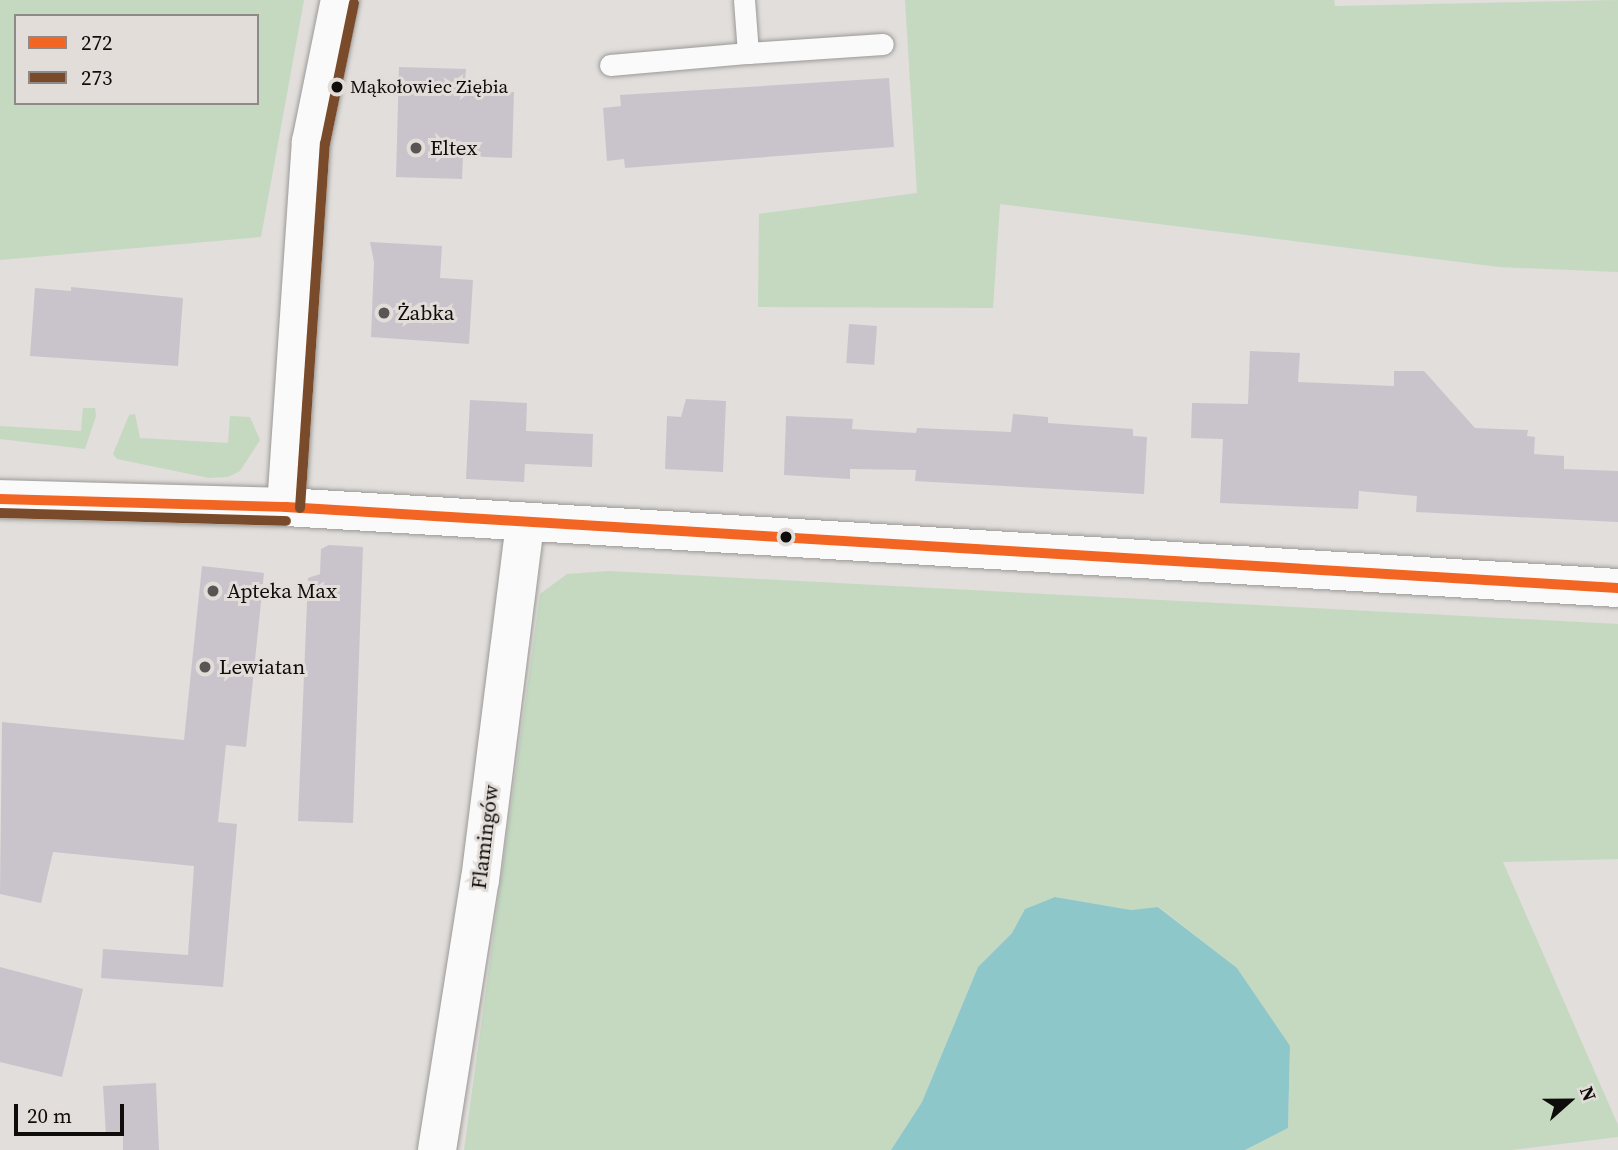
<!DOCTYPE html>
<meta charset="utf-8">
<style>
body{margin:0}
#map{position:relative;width:1618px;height:1150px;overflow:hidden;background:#e1dedb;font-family:"Source Serif 4",serif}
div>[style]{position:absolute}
.green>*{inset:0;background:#c4d9c0}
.water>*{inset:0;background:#8ec7ca}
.building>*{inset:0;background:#c9c4cc;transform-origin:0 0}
.roads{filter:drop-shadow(0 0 2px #9b9997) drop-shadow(0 0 2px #9b9997)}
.lane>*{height:21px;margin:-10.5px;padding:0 10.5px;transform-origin:10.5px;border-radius:10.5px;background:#fafafa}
.street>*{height:38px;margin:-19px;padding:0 19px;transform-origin:19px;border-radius:19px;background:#fafafa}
.secondary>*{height:38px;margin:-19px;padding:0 19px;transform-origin:19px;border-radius:19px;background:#fafafa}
.bus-1>*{height:10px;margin:-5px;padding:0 5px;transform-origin:5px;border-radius:5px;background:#f26522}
.bus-2>*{height:10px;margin:-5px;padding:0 5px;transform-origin:5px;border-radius:5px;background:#7a4b2a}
.dots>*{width:19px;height:19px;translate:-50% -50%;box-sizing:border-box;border:4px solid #e3ddd9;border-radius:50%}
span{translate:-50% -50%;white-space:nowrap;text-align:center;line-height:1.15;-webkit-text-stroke:6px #e3ddd9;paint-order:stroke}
.bus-label{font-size:19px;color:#0f0d0b}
.left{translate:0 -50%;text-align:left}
.poi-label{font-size:21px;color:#0f0d0b}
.street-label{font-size:21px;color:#0f0d0b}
.legend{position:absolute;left:14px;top:14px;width:245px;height:91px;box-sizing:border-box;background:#e3ddd9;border:2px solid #8e8a87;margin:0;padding:9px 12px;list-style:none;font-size:21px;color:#0f0d0b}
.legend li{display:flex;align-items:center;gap:14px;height:35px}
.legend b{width:35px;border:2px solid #8e8a87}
.north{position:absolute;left:1534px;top:1066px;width:70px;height:70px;-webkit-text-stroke:5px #e3ddd9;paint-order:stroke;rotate:69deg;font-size:19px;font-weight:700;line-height:28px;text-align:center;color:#0f0d0b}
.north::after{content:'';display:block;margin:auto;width:24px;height:32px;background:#0f0d0b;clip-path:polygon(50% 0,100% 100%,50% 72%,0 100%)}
.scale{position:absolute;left:14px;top:1104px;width:110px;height:32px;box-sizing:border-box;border:4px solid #0f0d0b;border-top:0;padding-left:9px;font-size:21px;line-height:24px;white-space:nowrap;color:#0f0d0b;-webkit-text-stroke:5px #e3ddd9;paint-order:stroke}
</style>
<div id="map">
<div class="green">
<div style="clip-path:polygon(evenodd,0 0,304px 0,261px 237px,0 260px,0 0,16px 16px,257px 16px,257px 103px,16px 103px,16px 16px)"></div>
<div style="clip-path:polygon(905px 0,1334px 0,1335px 6px,1618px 0,1618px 272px,1499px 267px,1000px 204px,993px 308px,758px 307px,759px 214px,917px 193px)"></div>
<div style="clip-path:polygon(83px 408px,95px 408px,96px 416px,85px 449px,0 439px,0 426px,81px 431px)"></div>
<div style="clip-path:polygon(135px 414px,140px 438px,228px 443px,230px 416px,250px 417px,260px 440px,240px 471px,228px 477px,209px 478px,117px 459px,113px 454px,129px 415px)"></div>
<div style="clip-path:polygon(609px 571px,1618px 624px,1618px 859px,1503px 862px,1618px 1125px,1618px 1137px,1511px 1150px,1245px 1150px,1288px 1128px,1290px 1047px,1237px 968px,1159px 907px,1131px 910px,1055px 897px,1025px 909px,1012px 933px,978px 967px,922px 1102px,891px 1150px,464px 1150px,540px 594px,567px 574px)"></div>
</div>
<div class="water">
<div style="clip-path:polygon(1055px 897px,1131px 910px,1158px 907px,1237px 968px,1290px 1046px,1288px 1128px,1245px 1150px,891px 1150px,922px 1102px,978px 967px,1012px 933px,1025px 909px)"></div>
</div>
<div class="building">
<div style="clip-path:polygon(399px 67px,466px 69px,464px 90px,514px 92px,512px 158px,463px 156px,462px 179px,396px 177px)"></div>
<div style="clip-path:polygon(889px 78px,894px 147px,625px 168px,624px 159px,607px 161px,603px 108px,621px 106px,620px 95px)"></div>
<div style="clip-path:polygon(370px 242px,442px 246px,440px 278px,473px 280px,469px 344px,371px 337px,374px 262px)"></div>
<div style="clip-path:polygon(71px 287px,183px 298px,178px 366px,30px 356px,35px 288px,71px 291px)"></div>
<div style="left:849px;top:324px;width:28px;height:39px;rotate:4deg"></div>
<div style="clip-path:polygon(1250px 351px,1300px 353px,1298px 382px,1394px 386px,1394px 371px,1424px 371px,1475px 428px,1528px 430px,1527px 436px,1535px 437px,1534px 454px,1564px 456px,1564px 469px,1618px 471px,1618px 522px,1416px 512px,1417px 496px,1359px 491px,1358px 509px,1220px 503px,1223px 439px,1191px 438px,1192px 403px,1248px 404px)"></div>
<div style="clip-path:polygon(686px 399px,726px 401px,723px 472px,665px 469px,667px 416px,681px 417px)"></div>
<div style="clip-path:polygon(470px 400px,527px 403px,526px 431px,593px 434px,592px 467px,525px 464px,524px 482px,466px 479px)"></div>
<div style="clip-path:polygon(1013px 414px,1048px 417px,1048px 423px,1133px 429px,1133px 436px,1147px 437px,1144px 494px,915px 481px,916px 470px,850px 469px,850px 479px,784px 475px,786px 416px,853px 419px,852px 429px,916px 433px,917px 428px,1011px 432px)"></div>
<div style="clip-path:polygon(329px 545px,363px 547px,353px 823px,298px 821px,308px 578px,320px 574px,321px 549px)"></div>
<div style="clip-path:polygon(202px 566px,264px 573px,246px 747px,226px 745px,218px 822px,237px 824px,223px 987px,101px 978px,103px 949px,188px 955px,194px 866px,53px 852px,41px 903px,0 894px,2px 722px,184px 740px)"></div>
<div style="clip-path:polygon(0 967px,83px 989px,62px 1077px,0 1062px)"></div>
<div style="clip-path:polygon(156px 1083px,159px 1150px,123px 1150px,123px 1135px,106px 1136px,103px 1086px)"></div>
</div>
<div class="roads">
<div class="lane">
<div style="left:748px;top:53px;width:135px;rotate:-3.8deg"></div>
<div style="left:610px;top:65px;width:139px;rotate:-5deg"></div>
<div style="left:748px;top:53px;width:53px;rotate:-94.3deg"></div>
</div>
<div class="street">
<div style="left:286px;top:507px;width:1334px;rotate:3.48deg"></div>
<div style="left:437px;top:1150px;width:273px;rotate:-81deg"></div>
<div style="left:480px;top:880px;width:361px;rotate:-82.8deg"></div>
</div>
<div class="secondary">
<div style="left:0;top:499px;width:286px;rotate:1.6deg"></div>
<div style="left:286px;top:507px;width:366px;rotate:-86.1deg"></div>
<div style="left:311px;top:142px;width:145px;rotate:-78.5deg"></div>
</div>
</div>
<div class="bus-1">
<div style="left:0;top:499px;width:286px;rotate:1.6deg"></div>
<div style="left:286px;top:507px;width:1334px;rotate:3.48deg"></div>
</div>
<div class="bus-2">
<div style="left:300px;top:508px;width:365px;rotate:-86.1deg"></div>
<div style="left:325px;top:144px;width:144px;rotate:-78.4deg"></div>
<div style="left:0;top:513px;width:286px;rotate:1.6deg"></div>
</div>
<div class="dots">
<div style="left:337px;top:87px;background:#0f0d0b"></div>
<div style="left:416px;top:148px;background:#585654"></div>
<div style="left:384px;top:313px;background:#585654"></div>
<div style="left:786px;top:537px;background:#0f0d0b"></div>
<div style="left:213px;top:591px;background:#585654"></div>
<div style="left:205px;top:667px;background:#585654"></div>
</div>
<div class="bus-label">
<span class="left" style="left:350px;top:87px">Mąkołowiec Ziębia</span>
</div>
<div class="poi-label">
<span class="left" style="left:430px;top:148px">Eltex</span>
<span class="left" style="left:398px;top:313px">Żabka</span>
<span class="left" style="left:227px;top:591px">Apteka Max</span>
<span class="left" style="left:219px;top:667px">Lewiatan</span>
</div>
<div class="street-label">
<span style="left:485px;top:837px;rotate:-83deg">Flamingów</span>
</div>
<ul class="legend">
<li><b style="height:9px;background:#f26522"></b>272</li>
<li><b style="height:9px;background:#7a4b2a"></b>273</li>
</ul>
<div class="north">N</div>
<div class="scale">20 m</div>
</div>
